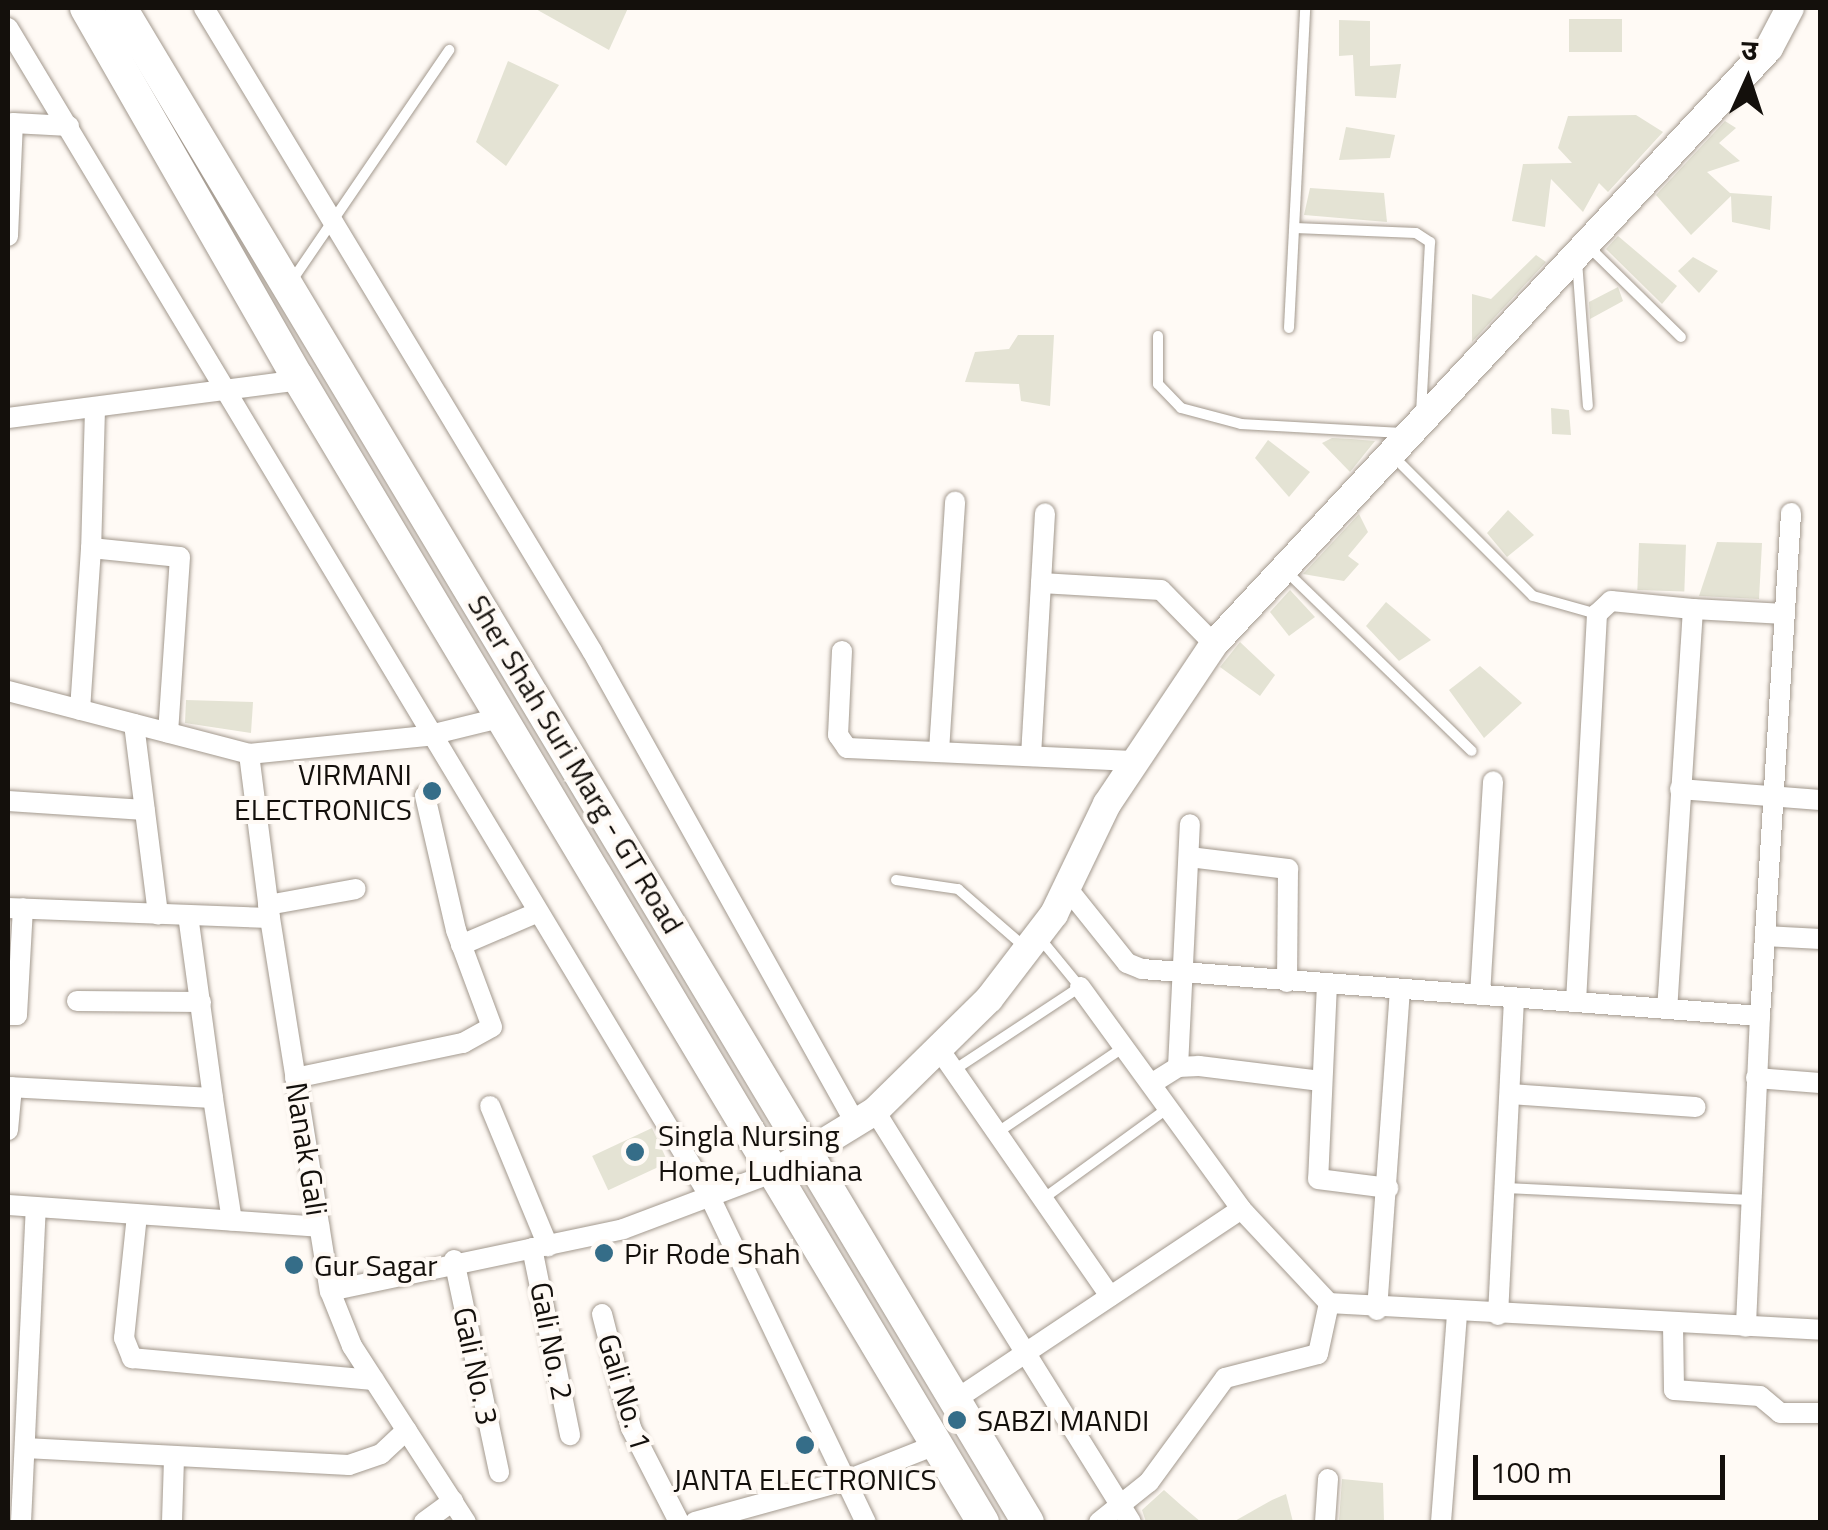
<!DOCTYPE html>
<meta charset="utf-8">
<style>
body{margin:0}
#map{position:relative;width:1828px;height:1530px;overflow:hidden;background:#fffaf5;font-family:"Titillium Web","Noto Sans Devanagari",sans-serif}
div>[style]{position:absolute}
.building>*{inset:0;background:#e4e3d4;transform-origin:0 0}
.roads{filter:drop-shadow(0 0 2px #a3998e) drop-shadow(0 0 2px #a3998e)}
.lane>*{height:10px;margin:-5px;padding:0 5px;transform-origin:5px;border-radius:5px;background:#fff}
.street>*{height:20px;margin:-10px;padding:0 10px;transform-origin:10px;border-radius:10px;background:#fff}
.secondary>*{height:28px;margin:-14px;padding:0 14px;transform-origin:14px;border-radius:14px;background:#fff}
.primary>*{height:32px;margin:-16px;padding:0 16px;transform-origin:16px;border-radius:16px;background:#fff}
.dots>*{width:28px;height:28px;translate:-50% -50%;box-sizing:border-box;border:5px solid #fffaf5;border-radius:50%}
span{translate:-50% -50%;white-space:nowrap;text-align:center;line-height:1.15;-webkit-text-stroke:8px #fffaf5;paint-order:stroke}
.street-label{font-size:30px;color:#14100c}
.poi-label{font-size:30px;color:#14100c}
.right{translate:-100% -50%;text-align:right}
.left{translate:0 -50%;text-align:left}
.frame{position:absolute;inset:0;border:10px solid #14100c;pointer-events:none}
.north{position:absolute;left:1698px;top:30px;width:100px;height:100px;-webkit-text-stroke:8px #fffaf5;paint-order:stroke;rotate:3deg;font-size:28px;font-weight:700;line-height:40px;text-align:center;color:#14100c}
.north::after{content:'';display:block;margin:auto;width:35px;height:45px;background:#14100c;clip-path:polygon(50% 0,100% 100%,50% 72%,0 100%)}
.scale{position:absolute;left:1473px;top:1455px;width:252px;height:45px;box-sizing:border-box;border:5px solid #14100c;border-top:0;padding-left:12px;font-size:30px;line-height:35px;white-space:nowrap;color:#14100c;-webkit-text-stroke:8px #fffaf5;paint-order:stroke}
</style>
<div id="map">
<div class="building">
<div style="clip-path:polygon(534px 8px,628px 8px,609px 50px)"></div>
<div style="left:1569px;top:19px;width:53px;height:33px"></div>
<div style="clip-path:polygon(1339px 20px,1370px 21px,1370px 66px,1401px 64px,1396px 98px,1355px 96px,1353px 55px,1339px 56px)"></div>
<div style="clip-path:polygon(508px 61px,559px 85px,506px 166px,476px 142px)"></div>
<div style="clip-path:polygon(1636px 115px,1663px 132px,1608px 192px,1599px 183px,1583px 212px,1551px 179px,1545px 227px,1512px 221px,1523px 164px,1572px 163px,1558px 148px,1568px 116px)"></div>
<div style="clip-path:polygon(1725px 121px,1736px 128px,1719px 143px,1740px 161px,1707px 172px,1730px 193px,1772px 196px,1770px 230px,1732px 222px,1731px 196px,1691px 235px,1656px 195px)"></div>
<div style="clip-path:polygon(1346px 127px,1395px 135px,1390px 158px,1339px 160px)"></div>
<div style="clip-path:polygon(1310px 188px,1384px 193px,1387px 222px,1304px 215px)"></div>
<div style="clip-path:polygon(1618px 236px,1677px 286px,1662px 304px,1606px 249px)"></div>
<div style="clip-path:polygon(1536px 255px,1546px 262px,1472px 342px,1472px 294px,1491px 299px)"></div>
<div style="clip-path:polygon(1693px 257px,1718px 271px,1699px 293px,1678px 271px)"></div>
<div style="clip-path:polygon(1618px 287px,1623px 301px,1590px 319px,1589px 302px)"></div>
<div style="clip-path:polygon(1018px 335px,1054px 335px,1050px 406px,1021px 401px,1019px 384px,965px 382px,975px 352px,1009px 349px)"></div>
<div style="clip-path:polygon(1551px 408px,1569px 410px,1571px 435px,1552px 434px)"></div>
<div style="clip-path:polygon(1332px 438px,1351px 439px,1375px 441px,1350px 472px,1322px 443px)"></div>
<div style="clip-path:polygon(1268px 440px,1310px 472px,1289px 497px,1255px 458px)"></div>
<div style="clip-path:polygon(1508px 510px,1534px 535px,1507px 557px,1487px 533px)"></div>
<div style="clip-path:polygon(1359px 514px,1368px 532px,1348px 556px,1359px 564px,1344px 581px,1303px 574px)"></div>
<div style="clip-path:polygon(1717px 542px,1762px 543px,1759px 599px,1699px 596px)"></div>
<div style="left:1639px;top:543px;width:47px;height:47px;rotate:2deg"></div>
<div style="clip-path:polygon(1290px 590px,1315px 617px,1289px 636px,1270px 612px)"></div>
<div style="clip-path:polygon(1386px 602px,1431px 640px,1399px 661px,1366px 626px)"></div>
<div style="clip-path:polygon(1240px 642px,1275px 675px,1260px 696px,1220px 667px)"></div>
<div style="clip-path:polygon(1480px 666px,1522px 703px,1484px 738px,1449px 690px)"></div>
<div style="clip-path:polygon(186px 700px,253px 702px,251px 733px,185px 723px)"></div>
<div style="left:652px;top:1128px;width:38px;height:66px;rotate:65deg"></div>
<div style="clip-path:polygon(1342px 1479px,1383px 1483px,1384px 1522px,1339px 1522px)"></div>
<div style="clip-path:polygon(1164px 1490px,1182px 1506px,1201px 1522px,1146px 1522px,1142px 1510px)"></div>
<div style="clip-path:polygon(1286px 1494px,1293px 1522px,1233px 1522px,1272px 1500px)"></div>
</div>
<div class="roads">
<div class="lane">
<div style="left:1295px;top:228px;width:121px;rotate:2.4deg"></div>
<div style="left:1416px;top:233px;width:17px;rotate:33deg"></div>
<div style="left:1430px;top:242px;width:170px;rotate:93deg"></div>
<div style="left:1588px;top:246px;width:130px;rotate:44.4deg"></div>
<div style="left:1577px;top:261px;width:145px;rotate:85.7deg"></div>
<div style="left:291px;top:282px;width:281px;rotate:-55.7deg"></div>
<div style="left:1289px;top:328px;width:320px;rotate:-87.1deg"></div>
<div style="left:1158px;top:336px;width:48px;rotate:90deg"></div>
<div style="left:1158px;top:384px;width:33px;rotate:46deg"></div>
<div style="left:1181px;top:408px;width:62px;rotate:14.9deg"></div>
<div style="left:1241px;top:424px;width:161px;rotate:3.2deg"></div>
<div style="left:1395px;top:458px;width:195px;rotate:45deg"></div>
<div style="left:1533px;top:596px;width:66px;rotate:15.7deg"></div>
<div style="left:1287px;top:572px;width:257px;rotate:44.1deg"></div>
<div style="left:896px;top:880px;width:63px;rotate:8.3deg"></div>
<div style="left:958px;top:889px;width:91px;rotate:41deg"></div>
<div style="left:951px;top:1072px;width:154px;rotate:-33.4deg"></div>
<div style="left:1080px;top:987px;width:65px;rotate:-129.4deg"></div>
<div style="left:995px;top:1134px;width:156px;rotate:-34deg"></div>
<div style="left:1506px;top:1188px;width:245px;rotate:2.8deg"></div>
<div style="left:1040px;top:1201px;width:158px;rotate:-36deg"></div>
</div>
<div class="street">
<div style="left:204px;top:8px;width:751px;rotate:58.89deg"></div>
<div style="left:592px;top:651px;width:542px;rotate:60.83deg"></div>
<div style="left:8px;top:28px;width:1361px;rotate:59.01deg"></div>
<div style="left:709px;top:1195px;width:363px;rotate:64.4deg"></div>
<div style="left:8px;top:236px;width:113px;rotate:-87.5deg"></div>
<div style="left:13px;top:123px;width:56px;rotate:3.1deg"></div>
<div style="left:95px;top:409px;width:139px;rotate:91.6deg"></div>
<div style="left:91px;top:548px;width:89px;rotate:5.8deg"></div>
<div style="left:180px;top:557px;width:176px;rotate:93.9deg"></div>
<div style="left:8px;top:418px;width:293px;rotate:-7.4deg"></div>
<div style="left:1041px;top:583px;width:120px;rotate:3.3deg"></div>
<div style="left:1161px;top:590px;width:76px;rotate:45.5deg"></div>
<div style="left:1693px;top:609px;width:92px;rotate:3.1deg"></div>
<div style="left:842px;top:651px;width:84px;rotate:92.7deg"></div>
<div style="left:838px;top:735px;width:16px;rotate:55deg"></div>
<div style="left:847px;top:748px;width:287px;rotate:2.6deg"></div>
<div style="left:8px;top:691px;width:249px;rotate:14.6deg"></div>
<div style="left:249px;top:754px;width:178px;rotate:-5.8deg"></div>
<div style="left:426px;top:736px;width:80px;rotate:-13.7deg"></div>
<div style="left:80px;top:710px;width:162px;rotate:-86.1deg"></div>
<div style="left:134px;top:724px;width:192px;rotate:82.8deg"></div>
<div style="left:939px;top:751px;width:250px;rotate:-86.3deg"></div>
<div style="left:1031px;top:756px;width:243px;rotate:-86.7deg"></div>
<div style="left:1680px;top:789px;width:140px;rotate:4.5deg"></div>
<div style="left:8px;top:801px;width:137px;rotate:3.8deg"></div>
<div style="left:1189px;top:857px;width:100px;rotate:6.9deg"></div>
<div style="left:1288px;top:869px;width:113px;rotate:90.5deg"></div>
<div style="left:1067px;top:888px;width:96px;rotate:51.3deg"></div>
<div style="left:1127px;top:963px;width:16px;rotate:22deg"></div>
<div style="left:1142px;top:969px;width:620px;rotate:4.35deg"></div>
<div style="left:1760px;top:1016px;width:311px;rotate:92.6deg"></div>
<div style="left:268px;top:905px;width:89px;rotate:-10.3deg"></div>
<div style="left:8px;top:908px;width:262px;rotate:2.2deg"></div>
<div style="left:270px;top:918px;width:165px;rotate:-97.3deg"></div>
<div style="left:188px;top:915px;width:185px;rotate:82.2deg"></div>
<div style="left:270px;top:918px;width:378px;rotate:80.9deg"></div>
<div style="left:330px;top:1291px;width:59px;rotate:68.2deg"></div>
<div style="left:352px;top:1346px;width:210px;rotate:57.1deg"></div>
<div style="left:1765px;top:936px;width:55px;rotate:3.1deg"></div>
<div style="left:461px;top:945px;width:82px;rotate:-23.1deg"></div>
<div style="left:1327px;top:984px;width:195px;rotate:92.6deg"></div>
<div style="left:1318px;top:1179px;width:71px;rotate:7.3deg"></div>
<div style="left:1080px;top:987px;width:274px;rotate:54deg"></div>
<div style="left:1241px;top:1209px;width:129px;rotate:46.9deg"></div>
<div style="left:1329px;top:1303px;width:492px;rotate:3.1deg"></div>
<div style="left:1480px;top:995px;width:214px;rotate:-86.5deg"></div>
<div style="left:77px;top:1001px;width:124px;rotate:0.5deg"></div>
<div style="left:1576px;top:1002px;width:389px;rotate:-86.9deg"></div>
<div style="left:1597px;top:614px;width:19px;rotate:-43deg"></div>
<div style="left:1611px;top:601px;width:82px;rotate:5.6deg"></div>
<div style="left:1693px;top:609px;width:400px;rotate:93.7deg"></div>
<div style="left:8px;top:1015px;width:9px"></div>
<div style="left:17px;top:1015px;width:107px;rotate:-86.8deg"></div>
<div style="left:1760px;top:1016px;width:504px;rotate:-86.47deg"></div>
<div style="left:941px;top:1052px;width:297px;rotate:55.3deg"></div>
<div style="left:1178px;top:1067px;width:243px;rotate:-87.2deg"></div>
<div style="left:295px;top:1078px;width:172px;rotate:-11.8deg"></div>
<div style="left:463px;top:1043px;width:33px;rotate:-29deg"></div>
<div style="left:492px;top:1027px;width:103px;rotate:-110.4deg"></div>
<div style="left:456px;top:930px;width:138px;rotate:-103deg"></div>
<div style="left:1756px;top:1078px;width:64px;rotate:4.5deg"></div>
<div style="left:1151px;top:1084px;width:32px;rotate:-32deg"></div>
<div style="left:1178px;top:1067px;width:21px;rotate:-3deg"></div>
<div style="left:1199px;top:1066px;width:123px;rotate:7deg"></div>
<div style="left:8px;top:1087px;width:205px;rotate:3.1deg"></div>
<div style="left:213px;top:1098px;width:124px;rotate:81.2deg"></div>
<div style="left:1510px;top:1094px;width:186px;rotate:4deg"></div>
<div style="left:490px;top:1106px;width:152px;rotate:67.5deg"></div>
<div style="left:875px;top:1111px;width:484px;rotate:58.1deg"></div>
<div style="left:8px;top:1130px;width:43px;rotate:-84.7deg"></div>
<div style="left:8px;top:1205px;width:312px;rotate:4deg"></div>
<div style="left:137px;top:1215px;width:124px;rotate:96deg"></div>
<div style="left:124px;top:1338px;width:22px;rotate:68deg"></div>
<div style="left:132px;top:1358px;width:243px;rotate:5.2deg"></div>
<div style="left:532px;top:1248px;width:191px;rotate:78.5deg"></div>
<div style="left:454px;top:1260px;width:217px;rotate:78deg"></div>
<div style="left:330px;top:1291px;width:299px;rotate:-11.9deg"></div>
<div style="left:623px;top:1229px;width:165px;rotate:-20.6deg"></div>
<div style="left:1377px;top:1310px;width:319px;rotate:-85.9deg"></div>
<div style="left:602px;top:1314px;width:118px;rotate:75.7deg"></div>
<div style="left:631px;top:1428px;width:106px;rotate:62.9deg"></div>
<div style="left:1498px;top:1315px;width:317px;rotate:-87.1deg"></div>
<div style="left:1673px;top:1325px;width:65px;rotate:89.1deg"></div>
<div style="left:1674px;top:1390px;width:86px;rotate:4deg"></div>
<div style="left:1760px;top:1396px;width:26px;rotate:40deg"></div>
<div style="left:1780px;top:1413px;width:40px"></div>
<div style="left:955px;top:1400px;width:344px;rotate:-33.7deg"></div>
<div style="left:25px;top:1448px;width:324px;rotate:3deg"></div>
<div style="left:349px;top:1465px;width:34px;rotate:-19deg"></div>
<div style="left:381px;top:1454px;width:35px;rotate:-43deg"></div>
<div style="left:21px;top:1522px;width:315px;rotate:-87.3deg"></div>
<div style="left:172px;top:1522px;width:64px;rotate:-88.2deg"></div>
<div style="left:424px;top:1522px;width:36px;rotate:-36deg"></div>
<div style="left:695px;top:1522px;width:158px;rotate:-15.4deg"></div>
<div style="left:847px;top:1480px;width:98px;rotate:-21.6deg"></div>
<div style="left:1099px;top:1522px;width:64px;rotate:-38.7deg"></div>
<div style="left:1149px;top:1482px;width:129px;rotate:-53.8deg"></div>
<div style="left:1225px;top:1378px;width:96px;rotate:-14.5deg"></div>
<div style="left:1318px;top:1354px;width:52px;rotate:-77.8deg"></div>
<div style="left:1325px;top:1522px;width:43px;rotate:-86deg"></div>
<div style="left:1441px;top:1522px;width:210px;rotate:-85.6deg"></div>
</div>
<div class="secondary">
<div style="left:777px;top:1171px;width:115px;rotate:-31.5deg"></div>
<div style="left:875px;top:1111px;width:160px;rotate:-44.5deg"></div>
<div style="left:989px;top:999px;width:107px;rotate:-52.6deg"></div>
<div style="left:1054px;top:914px;width:122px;rotate:-64.3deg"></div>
<div style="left:1107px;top:804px;width:192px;rotate:-56.2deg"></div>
<div style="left:1214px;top:644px;width:814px;rotate:-47.04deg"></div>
<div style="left:1769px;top:48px;width:45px;rotate:-62.3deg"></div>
</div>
<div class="primary">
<div style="left:86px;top:8px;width:424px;rotate:60.2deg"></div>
<div style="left:297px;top:376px;width:1336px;rotate:59.1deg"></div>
<div style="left:121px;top:8px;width:1765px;rotate:59.08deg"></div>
</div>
</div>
<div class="dots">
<div style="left:432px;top:791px;background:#356d88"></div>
<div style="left:635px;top:1152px;background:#356d88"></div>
<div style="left:604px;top:1253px;background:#356d88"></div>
<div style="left:294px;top:1265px;background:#356d88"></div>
<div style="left:957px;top:1420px;background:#356d88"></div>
<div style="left:805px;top:1445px;background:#356d88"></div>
</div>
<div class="street-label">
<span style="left:576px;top:764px;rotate:59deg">Sher Shah Suri Marg - GT Road</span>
<span style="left:307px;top:1149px;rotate:81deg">Nanak Gali</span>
<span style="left:552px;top:1341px;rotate:79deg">Gali No. 2</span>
<span style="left:476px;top:1366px;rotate:78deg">Gali No. 3</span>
<span style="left:625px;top:1392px;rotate:73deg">Gali No. 1</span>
</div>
<div class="poi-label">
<span class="right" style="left:412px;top:791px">VIRMANI<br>ELECTRONICS</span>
<span class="left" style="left:658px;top:1152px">Singla Nursing<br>Home, Ludhiana</span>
<span class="left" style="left:624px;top:1253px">Pir Rode Shah</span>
<span class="left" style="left:314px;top:1265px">Gur Sagar</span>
<span class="left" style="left:977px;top:1420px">SABZI MANDI</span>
<span style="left:805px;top:1479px">JANTA ELECTRONICS</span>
</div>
<div class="frame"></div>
<div class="north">उ</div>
<div class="scale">100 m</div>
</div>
